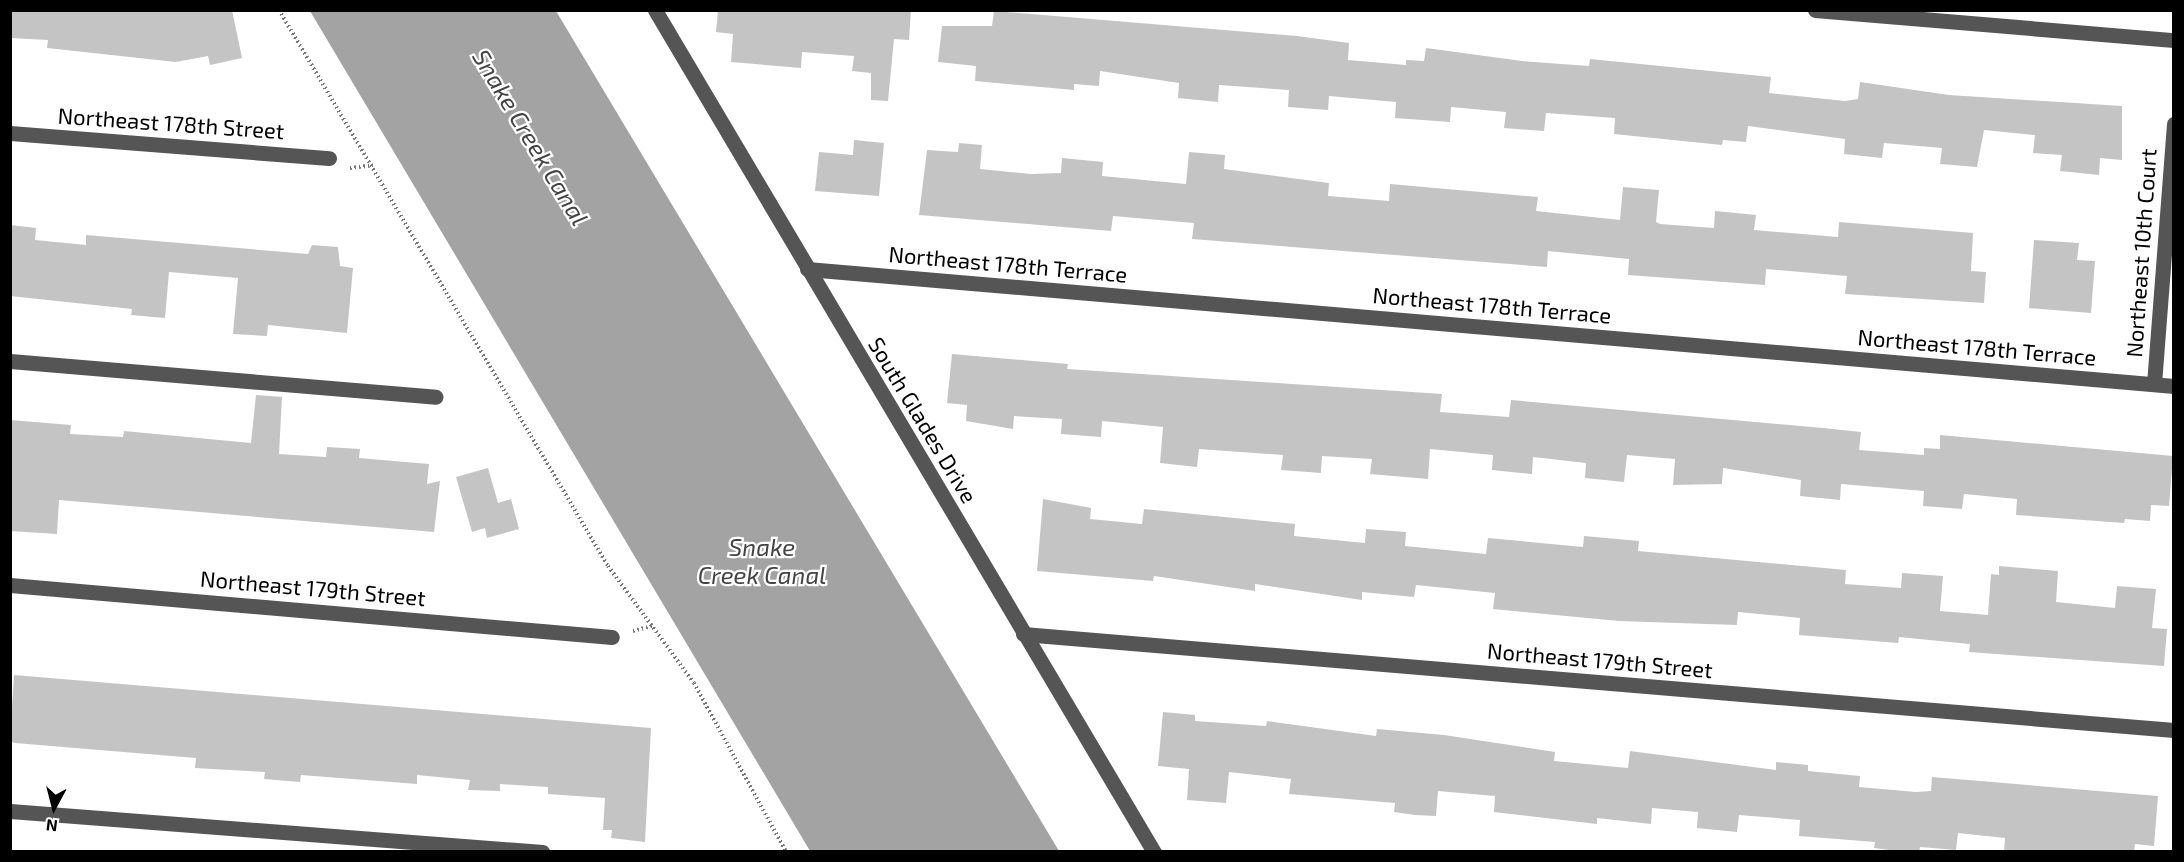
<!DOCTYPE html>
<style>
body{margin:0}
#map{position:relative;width:2184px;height:862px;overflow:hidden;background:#fff;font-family:"Exo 2",sans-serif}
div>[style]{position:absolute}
.water>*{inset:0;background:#a3a3a3}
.building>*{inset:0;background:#c4c4c4}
.path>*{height:4px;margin-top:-2px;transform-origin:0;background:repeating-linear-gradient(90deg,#777 0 1.5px,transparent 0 4.5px)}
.minor>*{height:15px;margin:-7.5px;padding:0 7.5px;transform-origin:7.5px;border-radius:7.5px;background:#555}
span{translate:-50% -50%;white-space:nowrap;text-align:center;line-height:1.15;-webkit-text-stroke:4.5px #fff;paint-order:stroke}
.street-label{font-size:22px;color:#000}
.water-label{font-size:24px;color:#444;font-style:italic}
.frame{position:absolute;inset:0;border:12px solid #000;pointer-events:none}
.north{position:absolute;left:24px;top:778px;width:60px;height:60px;-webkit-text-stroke:4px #fff;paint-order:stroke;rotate:187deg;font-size:16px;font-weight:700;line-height:24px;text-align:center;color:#000}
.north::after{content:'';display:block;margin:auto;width:21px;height:27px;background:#000;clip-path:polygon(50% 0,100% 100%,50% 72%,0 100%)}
</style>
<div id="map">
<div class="water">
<div style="clip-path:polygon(310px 11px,556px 11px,1059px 851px,810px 851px)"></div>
</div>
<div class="building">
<div style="clip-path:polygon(10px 10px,232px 10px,242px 58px,210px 65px,208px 56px,176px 62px,47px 48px,48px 40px,10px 38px)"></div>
<div style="clip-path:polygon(718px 10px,911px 10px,909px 40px,894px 39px,888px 101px,871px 100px,871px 73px,852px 71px,854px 56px,802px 52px,801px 68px,731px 62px,733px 34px,716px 32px)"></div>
<div style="clip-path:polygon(994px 11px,1297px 36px,1349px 43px,1348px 60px,1406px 65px,1406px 60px,1424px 61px,1426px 48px,1522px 61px,1589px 66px,1590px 59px,1771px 77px,1769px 93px,1845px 101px,1858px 99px,1860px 82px,1949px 95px,2122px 106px,2122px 160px,2100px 158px,2099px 175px,2060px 171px,2062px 155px,2033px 153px,2035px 135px,1984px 130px,1977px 167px,1940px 164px,1942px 148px,1884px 143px,1882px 158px,1844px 154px,1845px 139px,1748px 126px,1746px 142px,1723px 140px,1722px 145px,1614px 134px,1615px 118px,1546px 113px,1544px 131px,1504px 128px,1506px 112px,1451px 107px,1450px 122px,1395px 118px,1396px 102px,1329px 96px,1328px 110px,1288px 107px,1289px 90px,1219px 85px,1218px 102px,1178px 98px,1179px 83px,1100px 71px,1099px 86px,1074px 84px,1074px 90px,975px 81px,976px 66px,938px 62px,942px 26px,992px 26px)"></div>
<div style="clip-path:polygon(854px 140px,884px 143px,879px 196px,815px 191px,819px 152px,853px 155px)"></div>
<div style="clip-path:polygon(959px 143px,982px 145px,980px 169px,1031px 174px,1061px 173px,1062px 158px,1103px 162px,1102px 176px,1186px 184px,1189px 152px,1225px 155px,1224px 169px,1329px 183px,1328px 196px,1389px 201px,1390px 184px,1538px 197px,1536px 211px,1620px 220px,1623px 187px,1659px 190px,1656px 222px,1660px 224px,1714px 228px,1715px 211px,1756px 215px,1754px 230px,1838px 237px,1839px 222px,1973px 233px,1971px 271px,1986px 272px,1984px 303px,1845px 294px,1847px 276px,1766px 269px,1765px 285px,1628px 275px,1629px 259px,1548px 251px,1547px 267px,1192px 239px,1194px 223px,1113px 216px,1111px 231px,919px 215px,927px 150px,958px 152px)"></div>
<div style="clip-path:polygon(10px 225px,36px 228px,35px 240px,86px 245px,86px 235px,308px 254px,312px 245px,338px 247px,340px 266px,353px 268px,347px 333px,268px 325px,267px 336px,233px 334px,238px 278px,169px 272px,165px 318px,131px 315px,132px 309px,10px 296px)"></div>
<div style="clip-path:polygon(2034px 240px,2079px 243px,2077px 260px,2095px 261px,2091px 313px,2029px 308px)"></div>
<div style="clip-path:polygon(952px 354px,1068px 364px,1067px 369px,1442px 394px,1440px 412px,1509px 417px,1511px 400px,1823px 428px,1861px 432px,1859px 450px,1924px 455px,1924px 448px,1940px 449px,1940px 435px,2173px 456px,2169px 506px,2151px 505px,2150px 521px,2125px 519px,2124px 523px,2016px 515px,2017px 499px,1964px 494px,1962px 509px,1923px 506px,1924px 491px,1841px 484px,1840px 500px,1800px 496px,1801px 480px,1723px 468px,1722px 484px,1673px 485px,1675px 459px,1627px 455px,1624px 482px,1585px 478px,1586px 463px,1533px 457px,1532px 474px,1492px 470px,1493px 455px,1430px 449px,1428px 479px,1370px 474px,1372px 459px,1322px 456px,1321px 473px,1281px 470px,1283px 455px,1199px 449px,1197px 467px,1160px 463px,1163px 427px,1102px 421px,1101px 437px,1061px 434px,1062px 419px,1014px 416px,1013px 429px,966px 421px,967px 405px,947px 403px)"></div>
<div style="clip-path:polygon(256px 395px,282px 397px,279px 454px,326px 457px,327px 447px,360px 449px,359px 458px,429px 464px,427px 484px,440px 481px,434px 532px,59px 500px,57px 534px,10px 531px,10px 420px,71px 425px,70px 434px,123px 437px,124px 431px,251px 443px)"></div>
<div style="clip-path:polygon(488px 468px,498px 503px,511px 499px,519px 529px,487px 538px,485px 528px,472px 532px,456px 477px)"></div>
<div style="clip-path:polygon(1043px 499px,1091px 508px,1090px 519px,1142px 524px,1144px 509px,1295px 524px,1294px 536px,1365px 543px,1366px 529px,1406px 532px,1405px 546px,1486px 554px,1488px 538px,1583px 547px,1584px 536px,1639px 541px,1638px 551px,1846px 570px,1845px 584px,1901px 588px,1902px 573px,1943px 576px,1940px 611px,1988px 615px,1991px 574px,1999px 575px,1999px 566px,2058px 571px,2056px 602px,2115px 608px,2117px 586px,2156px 589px,2152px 628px,2167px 629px,2164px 666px,1969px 652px,1970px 644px,1899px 637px,1898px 643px,1799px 635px,1800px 618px,1738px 612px,1737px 625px,1619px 621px,1493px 609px,1495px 593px,1416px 585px,1414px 597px,1362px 592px,1362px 600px,1255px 584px,1255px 591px,1154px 576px,1153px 581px,1037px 571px)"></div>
<div style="clip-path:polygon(14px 675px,651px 728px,645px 842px,611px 838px,612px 830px,603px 830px,605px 798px,548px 794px,548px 787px,500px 784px,500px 791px,468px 790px,470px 780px,417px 775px,417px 784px,301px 775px,300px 782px,264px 779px,265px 772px,195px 768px,196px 758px,15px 743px,10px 741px)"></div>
<div style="clip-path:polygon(1163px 712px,1195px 715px,1195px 721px,1266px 726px,1267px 721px,1376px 736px,1377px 729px,1444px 735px,1555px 752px,1554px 761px,1628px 768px,1630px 751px,1776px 770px,1776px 762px,1808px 765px,1808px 771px,1860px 776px,1859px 787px,1916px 792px,1931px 791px,1932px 777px,2158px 796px,2154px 846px,2135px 844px,2134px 852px,2004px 852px,2005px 838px,1958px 833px,1956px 850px,1920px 847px,1919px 852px,1905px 852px,1874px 848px,1875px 842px,1799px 836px,1800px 820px,1739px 815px,1737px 832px,1697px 828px,1698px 812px,1652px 808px,1651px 824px,1597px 818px,1597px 824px,1494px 812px,1495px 796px,1438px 791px,1436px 816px,1415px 815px,1394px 812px,1395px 803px,1289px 794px,1291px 779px,1229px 772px,1226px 803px,1187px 800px,1189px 769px,1158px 766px)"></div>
</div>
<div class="path">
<div style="left:279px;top:10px;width:646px;rotate:59.39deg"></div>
<div style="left:608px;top:566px;width:145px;rotate:53.7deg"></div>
<div style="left:694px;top:683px;width:192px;rotate:61.4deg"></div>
<div style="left:350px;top:168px;width:23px;rotate:-7deg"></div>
<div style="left:633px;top:631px;width:20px;rotate:-15deg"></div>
</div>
<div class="minor">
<div style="left:655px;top:10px;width:979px;rotate:59.35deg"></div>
<div style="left:1815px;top:10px;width:360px;rotate:4.8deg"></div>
<div style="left:10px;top:133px;width:320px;rotate:4.5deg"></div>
<div style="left:807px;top:269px;width:1372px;rotate:4.89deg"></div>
<div style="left:10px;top:361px;width:427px;rotate:4.8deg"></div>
<div style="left:2154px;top:384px;width:261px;rotate:-85.6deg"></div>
<div style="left:10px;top:585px;width:604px;rotate:4.94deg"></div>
<div style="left:1023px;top:634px;width:1155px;rotate:4.77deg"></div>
<div style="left:10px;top:811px;width:534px;rotate:4.41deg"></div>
</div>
<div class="street-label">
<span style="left:171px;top:123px;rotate:4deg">Northeast 178th Street</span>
<span style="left:2141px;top:253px;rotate:-86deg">Northeast 10th Court</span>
<span style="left:1008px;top:264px;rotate:5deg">Northeast 178th Terrace</span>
<span style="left:1492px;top:305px;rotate:5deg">Northeast 178th Terrace</span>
<span style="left:1977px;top:347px;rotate:5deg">Northeast 178th Terrace</span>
<span style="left:923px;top:420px;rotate:59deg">South Glades Drive</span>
<span style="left:313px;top:588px;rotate:5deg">Northeast 179th Street</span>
<span style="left:1600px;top:660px;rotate:5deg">Northeast 179th Street</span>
</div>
<div class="water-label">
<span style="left:531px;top:137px;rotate:59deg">Snake Creek Canal</span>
<span style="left:762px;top:561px">Snake<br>Creek Canal</span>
</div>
<div class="frame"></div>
<div class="north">N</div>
</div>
